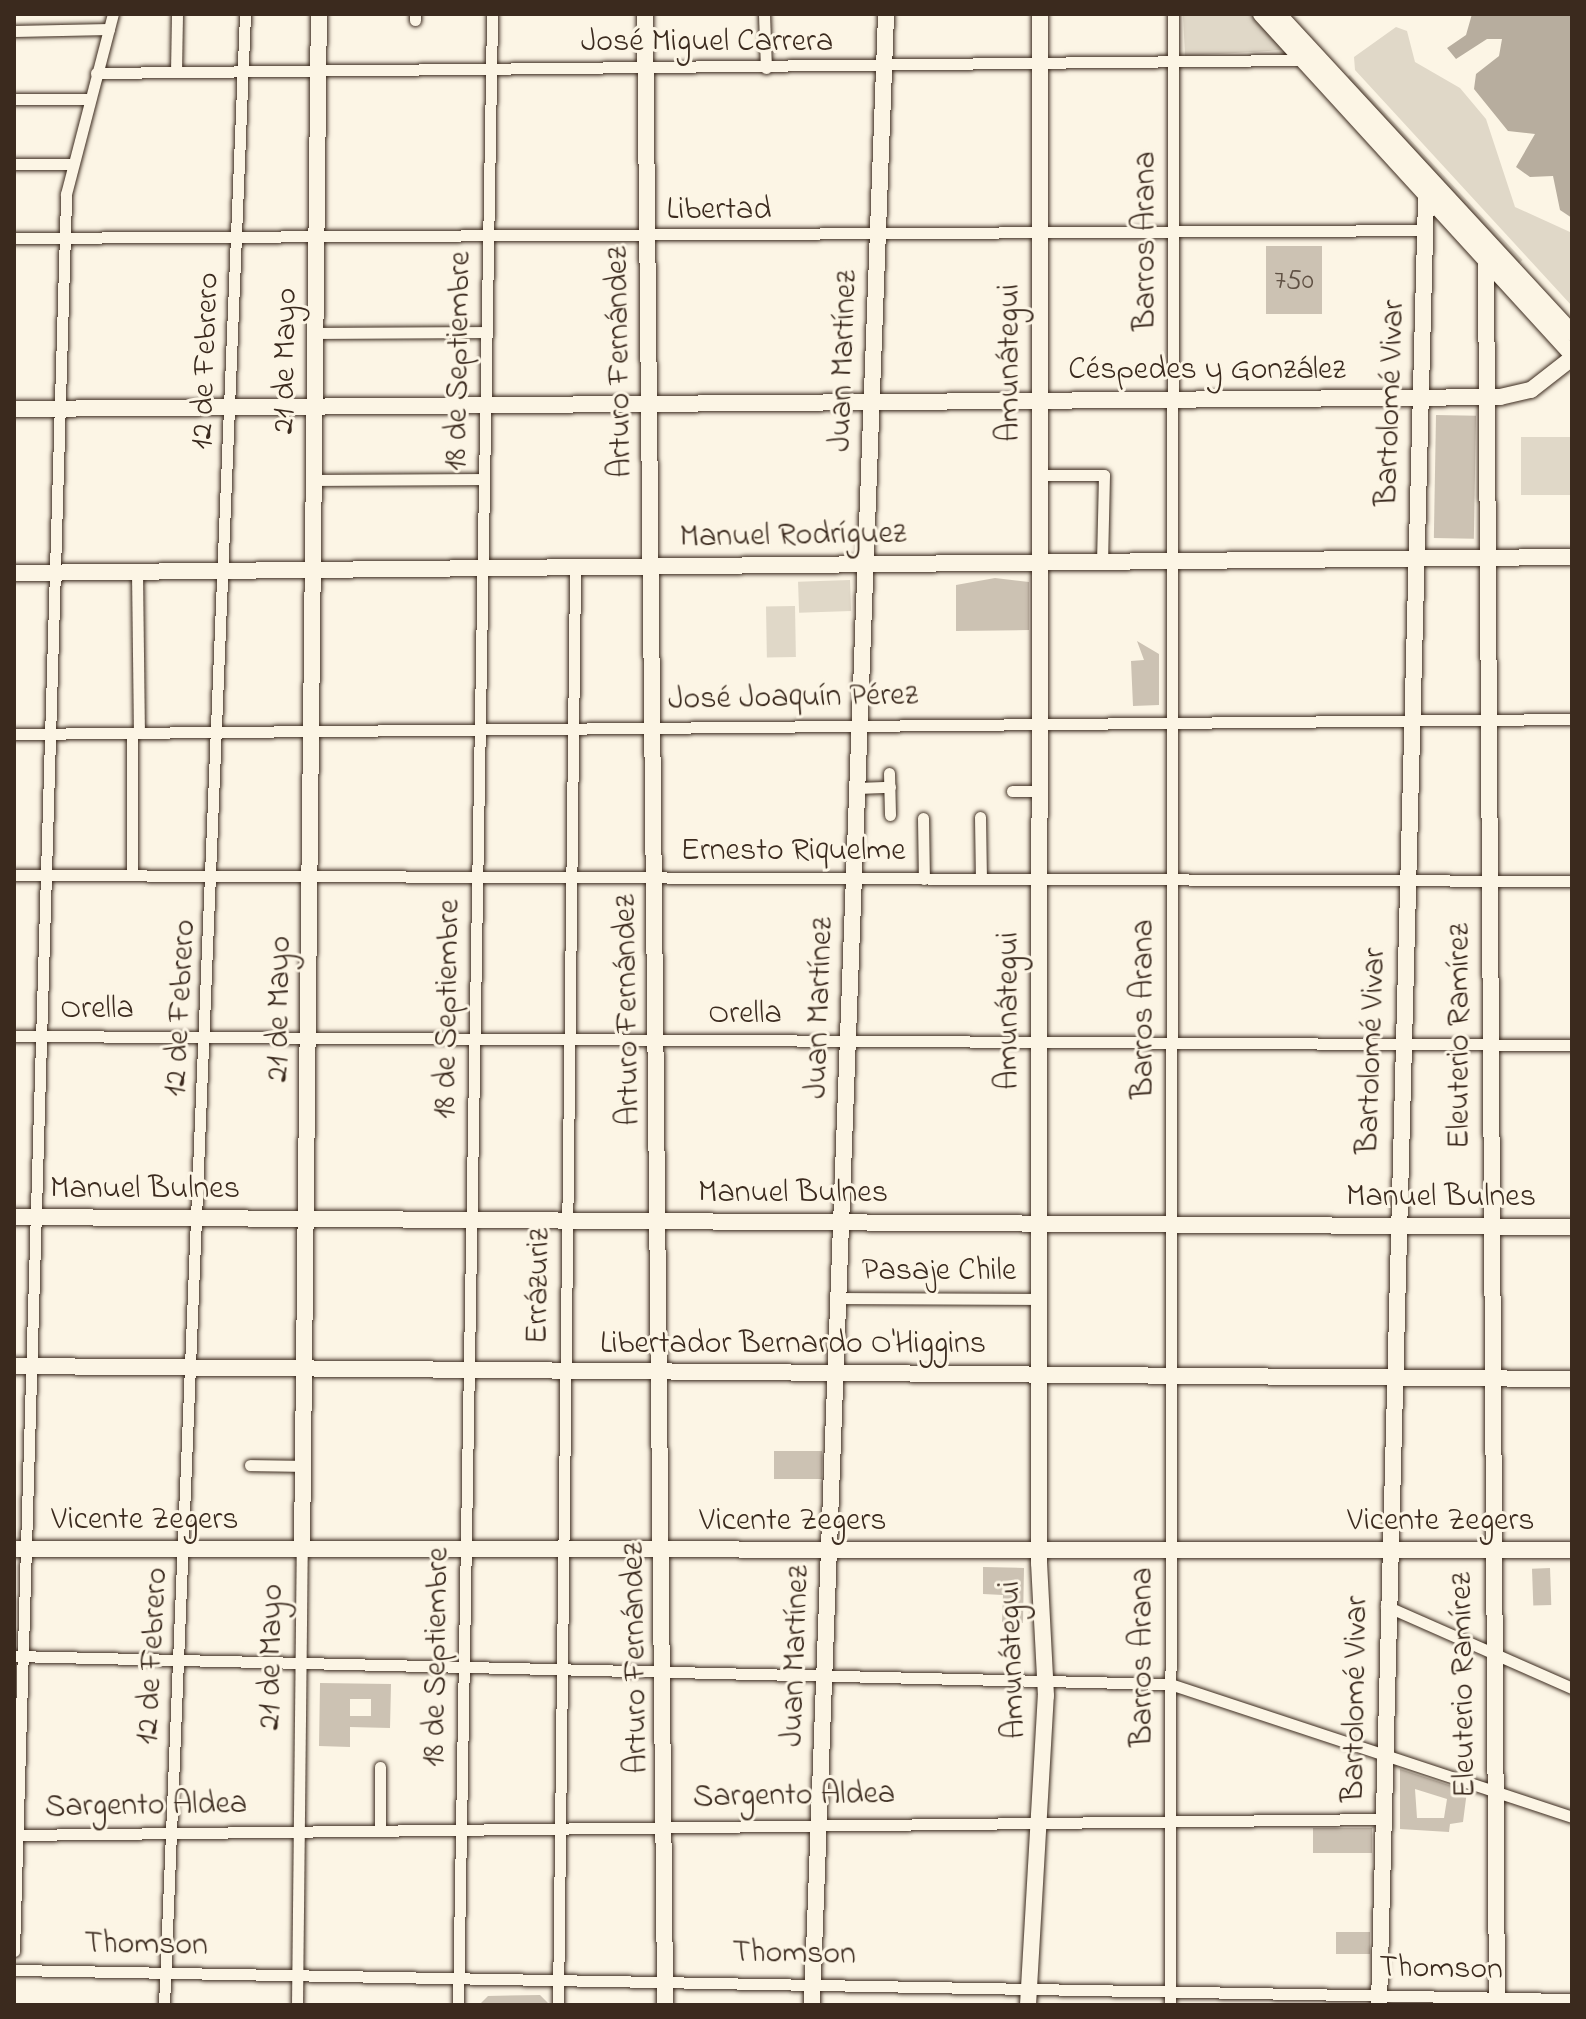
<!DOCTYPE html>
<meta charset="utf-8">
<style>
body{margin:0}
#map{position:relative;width:1586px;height:2019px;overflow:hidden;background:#fcf5e5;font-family:"Indie Flower",sans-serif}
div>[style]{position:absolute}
.green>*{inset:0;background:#e0d8c8;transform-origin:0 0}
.water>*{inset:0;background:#b7ad9e}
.building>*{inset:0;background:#ccc2b3;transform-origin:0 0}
.roads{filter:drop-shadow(0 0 2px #3b2a1e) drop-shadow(0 0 2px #3b2a1e)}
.street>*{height:11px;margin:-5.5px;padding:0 5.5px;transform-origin:5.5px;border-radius:5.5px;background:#fcf5e5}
.secondary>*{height:16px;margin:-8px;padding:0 8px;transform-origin:8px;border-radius:8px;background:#fcf5e5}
.primary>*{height:16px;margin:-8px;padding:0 8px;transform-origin:8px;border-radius:8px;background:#fcf5e5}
span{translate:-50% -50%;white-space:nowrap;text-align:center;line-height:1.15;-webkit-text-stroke:6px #fcf5e5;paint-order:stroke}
.number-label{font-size:28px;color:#5f5043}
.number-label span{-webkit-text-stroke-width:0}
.street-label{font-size:32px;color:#3b2a1e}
.frame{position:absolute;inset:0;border:16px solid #3b2a1e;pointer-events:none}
</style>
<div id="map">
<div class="green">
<div style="clip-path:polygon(1183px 14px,1253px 14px,1283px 50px,1185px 56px)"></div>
<div style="clip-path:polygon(1396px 27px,1407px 31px,1415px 62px,1460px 88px,1486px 119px,1515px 207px,1570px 232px,1572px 306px,1355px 70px,1354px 57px)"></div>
<div style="left:1350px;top:75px;width:253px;height:6px;rotate:47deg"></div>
<div style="left:1572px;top:437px;width:58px;height:51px;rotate:90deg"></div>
<div style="left:850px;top:580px;width:31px;height:52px;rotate:88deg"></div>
<div style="left:795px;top:606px;width:51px;height:29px;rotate:89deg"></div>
</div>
<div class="water">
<div style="clip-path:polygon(1472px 14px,1572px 14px,1572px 218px,1560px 210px,1553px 176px,1530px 177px,1516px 167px,1535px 134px,1508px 131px,1474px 89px,1476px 74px,1499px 56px,1502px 39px,1487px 39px,1456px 59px,1447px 48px,1466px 35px)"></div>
</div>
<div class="building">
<div style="left:1322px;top:246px;width:68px;height:56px;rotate:90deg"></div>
<div style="left:1436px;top:415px;width:40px;height:123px;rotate:1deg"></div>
<div style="clip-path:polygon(995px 578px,1029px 582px,1029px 630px,956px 631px,956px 585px)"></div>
<div style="clip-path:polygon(1137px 641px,1159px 654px,1159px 705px,1133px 706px,1131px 661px,1144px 660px)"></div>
<div style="left:774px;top:1451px;width:48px;height:28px"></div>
<div style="clip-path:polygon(983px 1567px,1024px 1568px,1023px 1623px,1002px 1622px,1003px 1595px,983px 1594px)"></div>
<div style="left:1550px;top:1568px;width:37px;height:18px;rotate:88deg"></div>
<div style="clip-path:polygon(evenodd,320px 1683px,391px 1684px,390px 1728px,350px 1727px,350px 1747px,319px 1746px,320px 1683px,350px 1699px,371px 1699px,371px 1716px,350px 1716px,350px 1699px)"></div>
<div style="clip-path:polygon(evenodd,1400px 1769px,1467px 1791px,1463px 1822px,1450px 1824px,1449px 1832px,1400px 1829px,1400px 1769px,1415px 1789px,1447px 1799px,1444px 1818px,1417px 1818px,1415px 1789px)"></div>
<div style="left:1313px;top:1828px;width:59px;height:25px"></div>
<div style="left:1336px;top:1932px;width:34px;height:22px"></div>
<div style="clip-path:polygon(540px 1995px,550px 2005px,479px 2005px,488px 1996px)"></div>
</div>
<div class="roads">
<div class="street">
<div style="left:764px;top:14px;width:54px;rotate:87.9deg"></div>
<div style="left:415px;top:20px;width:6px;rotate:-90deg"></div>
<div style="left:14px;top:31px;width:95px;rotate:-1.2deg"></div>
<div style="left:176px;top:72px;width:58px;rotate:-89deg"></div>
<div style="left:96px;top:73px;width:1211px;rotate:-0.62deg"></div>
<div style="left:14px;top:99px;width:75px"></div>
<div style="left:14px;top:164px;width:56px"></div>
<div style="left:14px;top:238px;width:1411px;rotate:-0.32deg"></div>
<div style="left:316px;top:333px;width:170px;rotate:-0.3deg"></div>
<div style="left:1039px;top:475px;width:65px"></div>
<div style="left:1104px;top:475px;width:87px;rotate:91.3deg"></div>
<div style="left:314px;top:480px;width:170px;rotate:-0.3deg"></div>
<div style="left:137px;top:572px;width:161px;rotate:89.3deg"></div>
<div style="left:14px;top:734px;width:1558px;rotate:-0.55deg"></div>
<div style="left:889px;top:773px;width:42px;rotate:88.6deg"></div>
<div style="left:857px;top:788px;width:33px;rotate:-2deg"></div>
<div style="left:1012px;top:791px;width:26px"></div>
<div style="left:980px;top:817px;width:62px;rotate:89.1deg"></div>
<div style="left:923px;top:818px;width:61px;rotate:89.1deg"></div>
<div style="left:14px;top:875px;width:1558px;rotate:0.22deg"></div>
<div style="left:132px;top:875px;width:142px;rotate:-90deg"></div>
<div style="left:14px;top:1036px;width:1558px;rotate:0.33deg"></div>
<div style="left:839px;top:1298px;width:200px;rotate:0.3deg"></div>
<div style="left:250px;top:1465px;width:53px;rotate:1.1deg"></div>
<div style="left:1386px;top:1606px;width:203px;rotate:23.8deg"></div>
<div style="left:14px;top:1656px;width:1156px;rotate:1.39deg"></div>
<div style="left:1170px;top:1684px;width:423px;rotate:18.3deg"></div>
<div style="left:380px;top:1767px;width:62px;rotate:90deg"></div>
<div style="left:14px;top:1835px;width:1368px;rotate:-0.67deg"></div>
<div style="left:14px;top:1951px;width:1758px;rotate:-88.3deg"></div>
<div style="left:66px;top:194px;width:186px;rotate:-75.4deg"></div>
<div style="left:14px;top:1970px;width:1558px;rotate:1.07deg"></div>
<div style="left:164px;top:2005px;width:1993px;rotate:-87.67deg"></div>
<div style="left:297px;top:2005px;width:456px;rotate:-89.4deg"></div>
<div style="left:458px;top:2005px;width:1991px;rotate:-89.02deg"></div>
<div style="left:558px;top:2005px;width:1437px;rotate:-89.32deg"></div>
<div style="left:1170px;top:2005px;width:1991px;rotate:-89.91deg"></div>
</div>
<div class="secondary">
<div style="left:645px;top:14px;width:1991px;rotate:89.42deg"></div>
<div style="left:1486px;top:260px;width:1745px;rotate:89.64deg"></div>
<div style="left:14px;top:409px;width:1486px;rotate:-0.46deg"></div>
<div style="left:1500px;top:397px;width:32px;rotate:-13deg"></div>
<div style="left:1531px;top:390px;width:52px;rotate:-38deg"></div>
<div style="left:14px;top:573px;width:1558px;rotate:-0.59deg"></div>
<div style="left:14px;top:1549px;width:1558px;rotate:0.04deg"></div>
<div style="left:302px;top:1549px;width:1535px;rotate:-89.37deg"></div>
<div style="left:812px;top:2005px;width:1992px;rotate:-87.87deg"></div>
<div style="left:1028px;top:2005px;width:310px;rotate:-86.7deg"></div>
<div style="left:1046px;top:1696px;width:133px;rotate:-93deg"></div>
<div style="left:1039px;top:1563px;width:1549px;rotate:-89.96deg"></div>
<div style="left:1379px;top:2005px;width:1811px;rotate:-88.51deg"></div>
</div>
<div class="primary">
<div style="left:1261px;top:14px;width:462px;rotate:47.6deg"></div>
<div style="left:1278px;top:14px;width:434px;rotate:47.3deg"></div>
<div style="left:14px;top:1217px;width:1558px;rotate:0.37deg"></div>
<div style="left:14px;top:1366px;width:1558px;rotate:0.48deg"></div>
</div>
</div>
<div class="number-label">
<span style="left:1294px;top:282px">750</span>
</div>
<div class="street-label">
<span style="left:707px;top:43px">José Miguel Carrera</span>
<span style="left:719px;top:211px">Libertad</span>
<span style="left:1147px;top:241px;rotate:-90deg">Barros Arana</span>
<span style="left:207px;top:361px;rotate:-88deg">12 de Febrero</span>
<span style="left:287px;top:361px;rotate:-89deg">21 de Mayo</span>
<span style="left:460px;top:361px;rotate:-89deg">18 de Septiembre</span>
<span style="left:845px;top:361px;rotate:-88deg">Juan Martínez</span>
<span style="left:621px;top:362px;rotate:-91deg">Arturo Fernández</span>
<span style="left:1011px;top:363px;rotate:-90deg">Amunátegui</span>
<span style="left:1207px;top:371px">Céspedes y González</span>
<span style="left:1392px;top:403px;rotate:-88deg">Bartolomé Vivar</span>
<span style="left:793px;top:537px;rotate:-1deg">Manuel Rodríguez</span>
<span style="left:793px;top:699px;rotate:-1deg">José Joaquín Pérez</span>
<span style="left:793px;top:852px">Ernesto Riquelme</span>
<span style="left:182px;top:1008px;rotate:-87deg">12 de Febrero</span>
<span style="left:821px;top:1008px;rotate:-88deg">Juan Martínez</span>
<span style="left:281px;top:1009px;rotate:-89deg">21 de Mayo</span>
<span style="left:449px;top:1009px;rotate:-89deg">18 de Septiembre</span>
<span style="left:1145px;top:1009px;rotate:-90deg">Barros Arana</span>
<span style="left:97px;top:1010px">Orella</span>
<span style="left:629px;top:1010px;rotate:-91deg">Arturo Fernández</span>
<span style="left:1010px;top:1011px;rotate:-90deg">Amunátegui</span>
<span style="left:745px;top:1015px">Orella</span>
<span style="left:1461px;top:1036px;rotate:-90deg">Eleuterio Ramírez</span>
<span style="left:1373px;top:1051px;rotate:-88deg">Bartolomé Vivar</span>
<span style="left:145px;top:1190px">Manuel Bulnes</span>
<span style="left:793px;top:1194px">Manuel Bulnes</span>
<span style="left:1441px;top:1198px">Manuel Bulnes</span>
<span style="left:939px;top:1272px">Pasaje Chile</span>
<span style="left:540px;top:1286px;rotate:-89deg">Errázuriz</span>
<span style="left:793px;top:1345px">Libertador Bernardo O'Higgins</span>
<span style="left:145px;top:1521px">Vicente Zegers</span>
<span style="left:793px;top:1522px">Vicente Zegers</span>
<span style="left:1441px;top:1522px">Vicente Zegers</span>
<span style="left:154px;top:1656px;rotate:-87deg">12 de Febrero</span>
<span style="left:797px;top:1656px;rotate:-88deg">Juan Martínez</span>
<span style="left:273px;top:1657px;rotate:-89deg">21 de Mayo</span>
<span style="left:438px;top:1657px;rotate:-89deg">18 de Septiembre</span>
<span style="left:1144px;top:1657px;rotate:-90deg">Barros Arana</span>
<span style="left:637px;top:1658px;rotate:-91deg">Arturo Fernández</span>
<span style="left:1014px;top:1660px;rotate:-92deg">Amunátegui</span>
<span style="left:1465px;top:1685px;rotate:-91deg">Eleuterio Ramírez</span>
<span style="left:1357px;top:1699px;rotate:-89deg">Bartolomé Vivar</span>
<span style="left:794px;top:1797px;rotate:-1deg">Sargento Aldea</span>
<span style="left:146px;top:1807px;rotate:-1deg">Sargento Aldea</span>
<span style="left:146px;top:1946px;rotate:1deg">Thomson</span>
<span style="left:794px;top:1955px;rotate:1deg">Thomson</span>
<span style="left:1441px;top:1970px;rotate:1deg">Thomson</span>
</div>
<div class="frame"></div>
</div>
